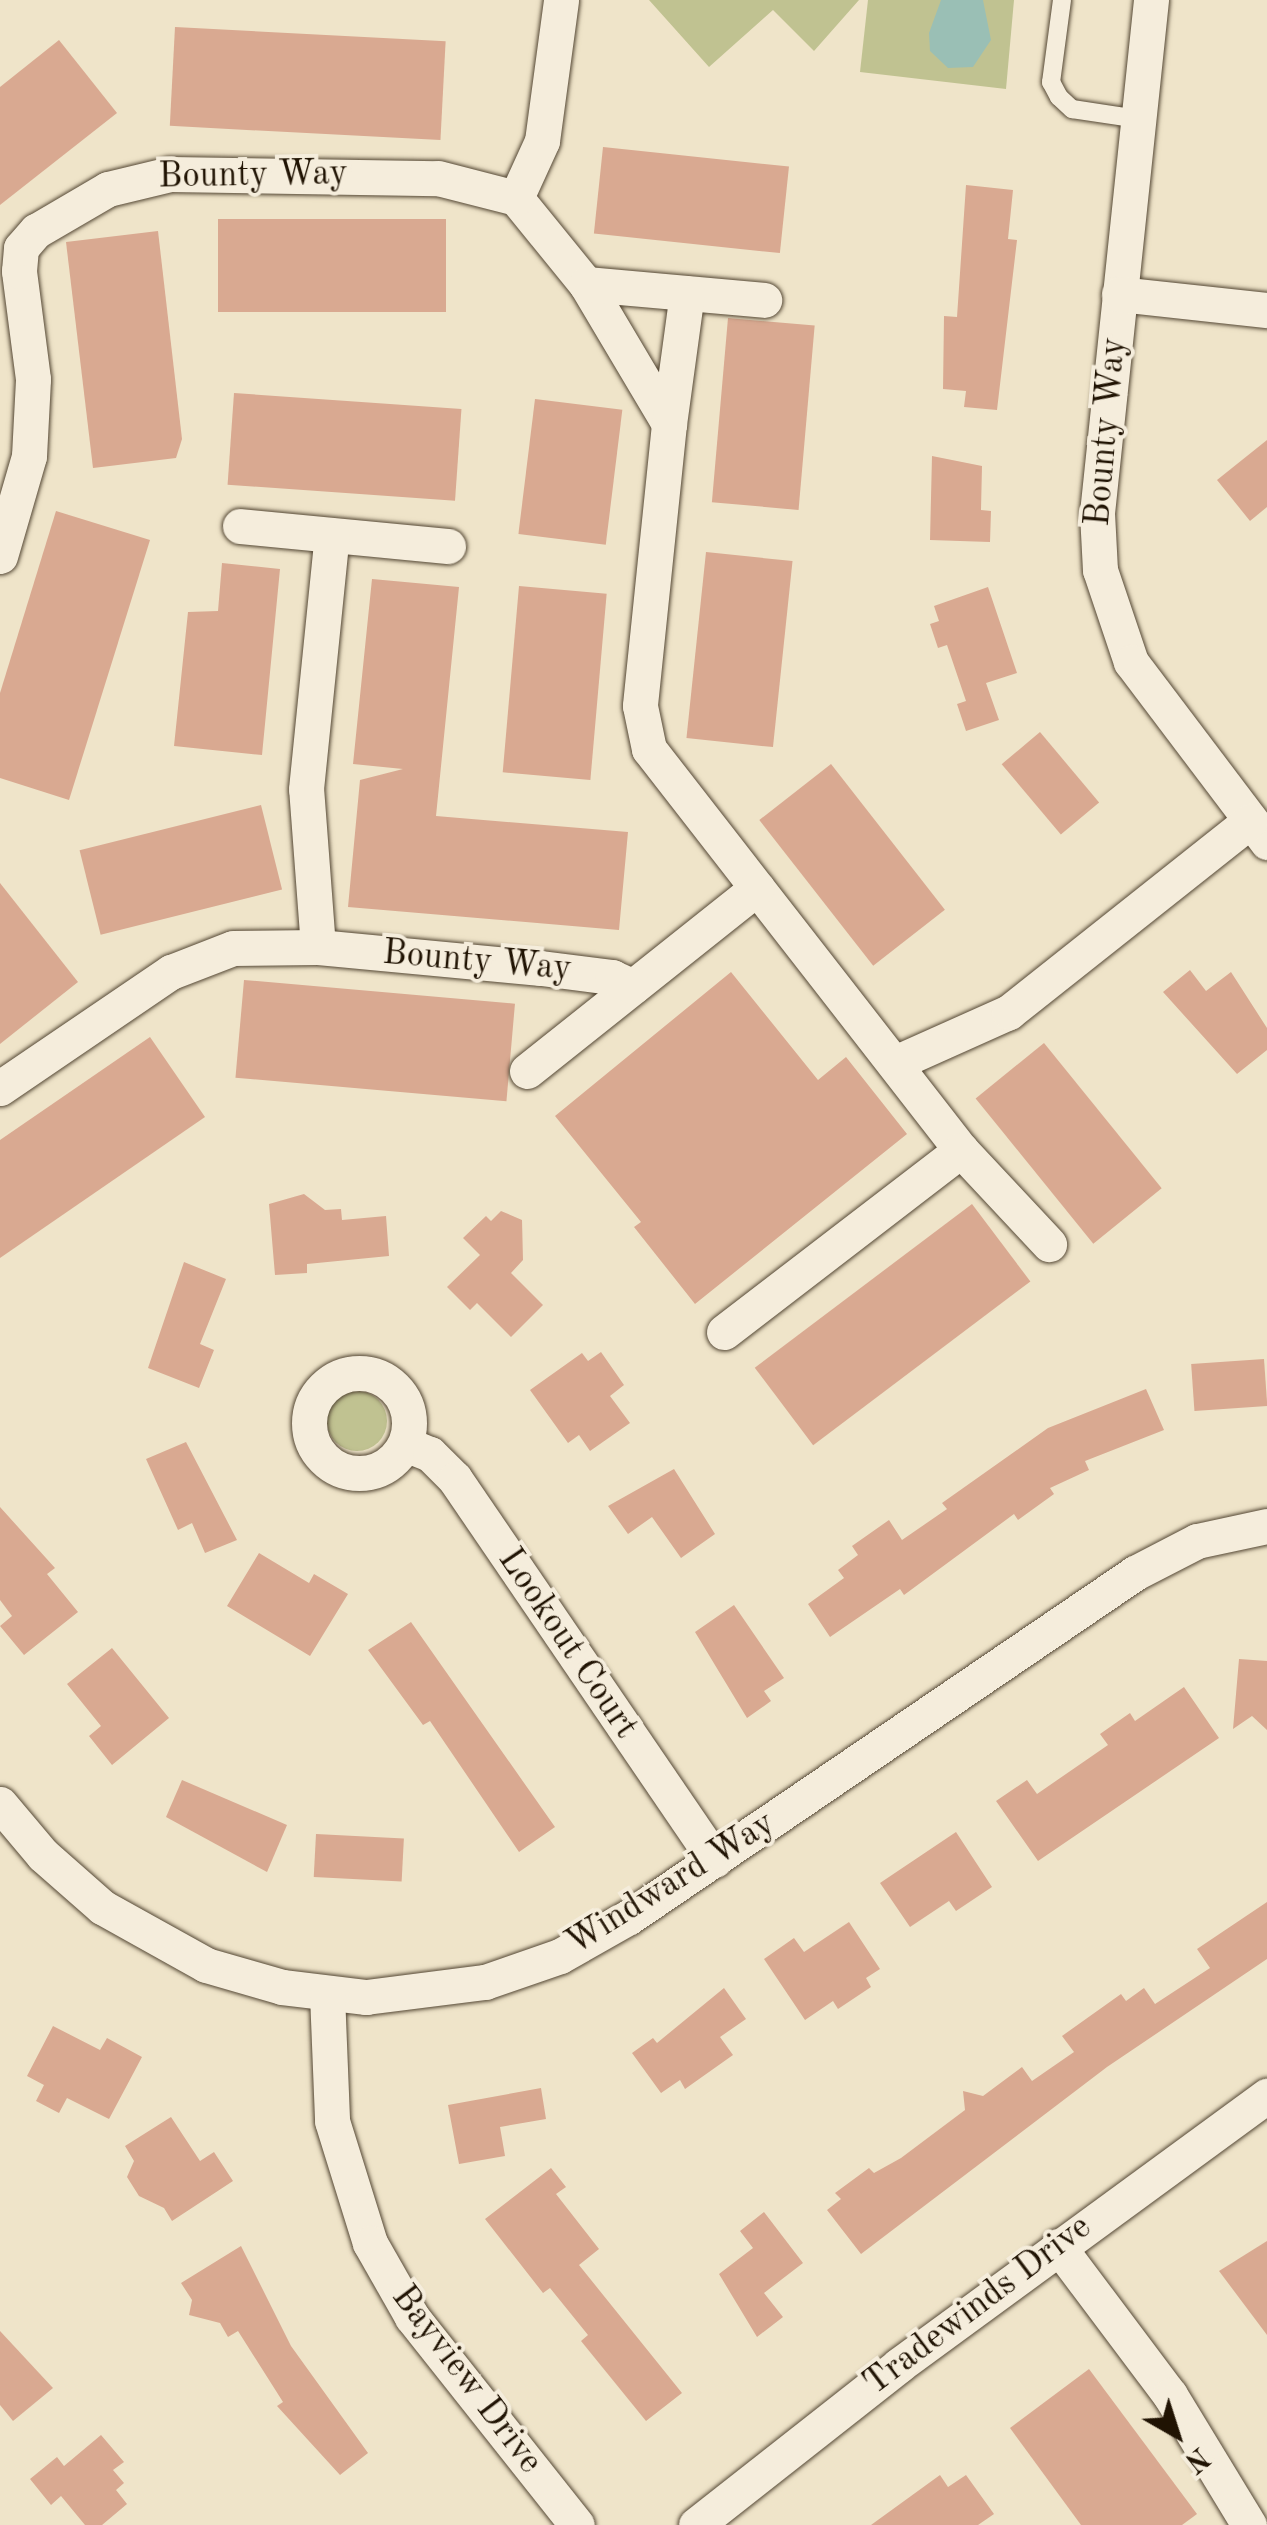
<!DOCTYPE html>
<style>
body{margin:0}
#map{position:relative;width:1267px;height:2525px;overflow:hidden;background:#efe4c9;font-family:"Old Standard TT",serif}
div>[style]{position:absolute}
.green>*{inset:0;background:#c0c291}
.round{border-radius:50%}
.water>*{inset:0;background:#9abfb5}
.building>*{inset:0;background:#d9a991;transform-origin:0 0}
.roads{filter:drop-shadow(0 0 2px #544734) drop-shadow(0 0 2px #544734)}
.service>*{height:18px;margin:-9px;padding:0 9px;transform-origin:9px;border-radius:9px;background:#f5eddc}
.minor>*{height:35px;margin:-17.5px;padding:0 17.5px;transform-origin:17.5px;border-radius:17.5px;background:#f5eddc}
.minor>.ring{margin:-17.5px;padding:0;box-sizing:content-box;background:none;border:35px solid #f5eddc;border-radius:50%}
span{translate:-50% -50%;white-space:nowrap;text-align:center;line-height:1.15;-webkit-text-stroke:8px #f5eddc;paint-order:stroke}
.street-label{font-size:35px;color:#201303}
.north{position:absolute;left:1127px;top:2385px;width:100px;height:100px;-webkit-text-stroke:8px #f5eddc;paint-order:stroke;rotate:141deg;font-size:28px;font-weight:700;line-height:40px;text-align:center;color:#201303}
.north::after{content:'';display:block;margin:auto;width:35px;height:45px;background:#201303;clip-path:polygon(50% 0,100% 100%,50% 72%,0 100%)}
</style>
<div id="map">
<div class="green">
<div style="clip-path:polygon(649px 0,859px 0,814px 51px,773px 10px,709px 67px)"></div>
<div style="clip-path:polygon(868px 0,1014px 0,1006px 89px,860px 72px)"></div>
<div class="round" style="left:327px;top:1391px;width:60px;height:60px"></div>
</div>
<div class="water">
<div style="clip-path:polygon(941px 0,983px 0,991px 40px,973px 67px,948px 68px,930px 51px,929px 33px)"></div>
</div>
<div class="building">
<div style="left:175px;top:27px;width:271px;height:99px;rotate:3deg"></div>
<div style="clip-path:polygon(59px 40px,117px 113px,0 205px,0 87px)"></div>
<div style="left:603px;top:147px;width:187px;height:87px;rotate:6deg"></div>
<div style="clip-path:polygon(966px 185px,1013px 190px,1008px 239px,1017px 240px,997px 410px,964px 407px,966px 391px,943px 389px,944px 316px,957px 317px)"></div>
<div style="left:218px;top:219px;width:228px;height:93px"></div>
<div style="clip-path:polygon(158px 231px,182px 439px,176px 458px,93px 468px,66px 242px)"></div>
<div style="left:728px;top:318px;width:87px;height:185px;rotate:5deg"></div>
<div style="left:234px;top:393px;width:228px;height:92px;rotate:4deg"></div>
<div style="left:535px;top:399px;width:88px;height:136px;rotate:7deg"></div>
<div style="clip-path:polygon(1267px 440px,1267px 507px,1250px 521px,1217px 480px)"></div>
<div style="clip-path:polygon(932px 456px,982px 466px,981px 510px,991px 511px,990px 542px,930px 540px)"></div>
<div style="clip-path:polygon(56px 511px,150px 540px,69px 800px,0 778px,0 693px)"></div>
<div style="left:706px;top:552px;width:87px;height:187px;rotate:6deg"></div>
<div style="clip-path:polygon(222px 563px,280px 569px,262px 755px,174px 746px,188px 612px,218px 611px)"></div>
<div style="clip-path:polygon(372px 579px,459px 587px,436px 816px,628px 832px,619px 930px,348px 907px,360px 780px,403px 769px,353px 764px)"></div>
<div style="left:519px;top:586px;width:88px;height:187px;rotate:5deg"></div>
<div style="clip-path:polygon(988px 587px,1017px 673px,986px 683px,999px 720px,966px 731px,957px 704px,966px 701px,947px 645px,938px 648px,930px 624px,939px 621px,934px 606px)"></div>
<div style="left:1040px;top:732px;width:92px;height:50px;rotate:50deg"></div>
<div style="left:831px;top:764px;width:185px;height:91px;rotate:52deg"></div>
<div style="left:261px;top:805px;width:87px;height:187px;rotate:76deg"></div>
<div style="clip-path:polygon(0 883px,78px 982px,0 1044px)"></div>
<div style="clip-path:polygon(1190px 970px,1206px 991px,1231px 972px,1267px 1028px,1267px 1050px,1237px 1074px,1163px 992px)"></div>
<div style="clip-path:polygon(731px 972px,818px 1080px,846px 1057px,907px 1134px,695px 1304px,634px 1227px,641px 1222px,555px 1116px)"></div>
<div style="left:244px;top:980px;width:272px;height:98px;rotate:5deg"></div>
<div style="clip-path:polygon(150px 1037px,205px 1117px,0 1258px,0 1140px)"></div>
<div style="left:1044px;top:1043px;width:187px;height:88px;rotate:51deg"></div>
<div style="clip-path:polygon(304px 1194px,325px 1210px,341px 1209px,342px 1220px,386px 1216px,389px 1256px,307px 1264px,307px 1273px,275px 1275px,269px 1204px)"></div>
<div style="left:972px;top:1204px;width:97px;height:272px;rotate:53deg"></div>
<div style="clip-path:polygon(501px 1211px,522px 1220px,523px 1260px,511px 1273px,543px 1305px,511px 1337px,477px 1303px,470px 1310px,447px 1287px,480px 1255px,463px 1238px,486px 1216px,491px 1221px)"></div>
<div style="clip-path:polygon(184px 1262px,226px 1279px,200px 1344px,214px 1350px,199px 1388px,148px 1368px)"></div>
<div style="clip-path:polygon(601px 1352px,624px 1385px,610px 1396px,630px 1423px,590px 1451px,579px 1435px,568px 1443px,530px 1390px,582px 1353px,588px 1361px)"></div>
<div style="left:1264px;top:1359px;width:47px;height:73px;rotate:86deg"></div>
<div style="clip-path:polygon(1146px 1389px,1164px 1430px,1085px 1461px,1089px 1470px,1050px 1488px,1054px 1494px,1018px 1520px,1014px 1514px,904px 1595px,900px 1589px,830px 1637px,808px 1604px,844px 1578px,838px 1570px,858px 1555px,852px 1546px,889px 1520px,902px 1540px,947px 1509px,942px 1503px,1048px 1428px)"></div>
<div style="clip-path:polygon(186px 1442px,237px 1540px,205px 1553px,192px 1523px,178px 1530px,146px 1459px)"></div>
<div style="clip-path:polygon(674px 1469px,715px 1534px,681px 1558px,652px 1517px,628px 1534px,608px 1506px)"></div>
<div style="clip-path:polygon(0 1507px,55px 1568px,47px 1574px,78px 1612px,24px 1655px,0 1626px,12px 1616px,0 1600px)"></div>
<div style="clip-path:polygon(259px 1553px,309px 1583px,314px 1574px,348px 1594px,310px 1656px,227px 1606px)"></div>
<div style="clip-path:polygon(734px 1605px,784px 1678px,764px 1691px,771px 1701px,747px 1718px,695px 1632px)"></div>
<div style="clip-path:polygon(411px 1622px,555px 1827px,519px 1852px,430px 1721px,423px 1725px,368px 1650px)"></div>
<div style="clip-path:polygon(112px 1648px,169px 1718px,112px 1765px,89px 1736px,101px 1726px,67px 1684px)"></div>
<div style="clip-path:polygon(1239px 1659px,1267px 1661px,1267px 1730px,1252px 1716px,1233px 1729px)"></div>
<div style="clip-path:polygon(1184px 1687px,1219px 1738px,1038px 1861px,996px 1801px,1027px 1780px,1037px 1794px,1108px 1745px,1100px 1734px,1130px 1713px,1135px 1721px)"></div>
<div style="clip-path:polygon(182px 1780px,287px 1825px,267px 1872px,166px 1817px)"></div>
<div style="clip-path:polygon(956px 1832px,992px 1887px,956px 1911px,949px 1901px,910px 1927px,880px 1883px)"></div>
<div style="left:316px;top:1834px;width:88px;height:43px;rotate:3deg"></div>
<div style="clip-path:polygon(1267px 1902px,1267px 1959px,1107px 2067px,861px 2254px,827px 2210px,841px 2199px,835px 2193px,869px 2168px,874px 2173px,901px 2158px,965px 2110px,963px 2091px,983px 2096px,1022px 2067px,1032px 2081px,1074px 2052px,1062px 2036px,1121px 1994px,1126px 2001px,1144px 1988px,1155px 2004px,1210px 1968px,1197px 1949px)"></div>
<div style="clip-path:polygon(849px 1922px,880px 1969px,866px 1978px,871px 1987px,838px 2009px,833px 2001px,805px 2020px,764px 1959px,794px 1938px,804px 1952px)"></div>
<div style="clip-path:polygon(724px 1988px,746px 2019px,720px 2037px,733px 2055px,685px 2089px,680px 2080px,661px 2093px,632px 2053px,653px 2038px,657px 2043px)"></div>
<div style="clip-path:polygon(53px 2026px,100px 2050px,107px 2038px,142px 2057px,109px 2119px,67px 2098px,59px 2113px,36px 2101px,44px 2085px,27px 2076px)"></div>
<div style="clip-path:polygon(541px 2088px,546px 2119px,500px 2127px,505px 2156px,459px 2164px,448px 2105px)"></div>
<div style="clip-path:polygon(171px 2117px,200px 2161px,214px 2152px,233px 2181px,172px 2221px,164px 2208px,139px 2196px,127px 2177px,134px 2161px,125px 2146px)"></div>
<div style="clip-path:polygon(551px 2168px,566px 2187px,556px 2194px,599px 2249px,579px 2265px,682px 2393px,646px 2421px,581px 2341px,588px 2335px,550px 2288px,543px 2293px,485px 2219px)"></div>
<div style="clip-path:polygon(764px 2212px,803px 2263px,764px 2293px,783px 2317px,757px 2337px,719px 2274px,753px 2248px,740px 2231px)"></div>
<div style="clip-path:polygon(1267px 2241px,1267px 2335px,1219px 2271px)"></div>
<div style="clip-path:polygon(241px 2246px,291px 2346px,368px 2453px,340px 2475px,277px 2406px,283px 2402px,238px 2331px,228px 2337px,220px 2323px,189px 2315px,192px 2300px,181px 2283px)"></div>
<div style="clip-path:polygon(0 2331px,53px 2388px,13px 2421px,0 2405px)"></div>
<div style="clip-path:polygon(1089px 2369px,1197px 2514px,1182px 2525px,1081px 2525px,1010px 2428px)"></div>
<div style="clip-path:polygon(101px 2435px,124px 2462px,113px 2470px,124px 2483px,116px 2490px,127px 2504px,102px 2525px,85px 2525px,61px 2496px,51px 2505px,30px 2479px,57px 2457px,64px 2466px)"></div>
<div style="clip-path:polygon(940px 2475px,948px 2487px,966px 2475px,994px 2514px,978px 2525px,871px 2525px)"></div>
</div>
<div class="roads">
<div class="service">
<div style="left:1062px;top:0;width:83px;rotate:97.6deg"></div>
<div style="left:1051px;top:82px;width:17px;rotate:62deg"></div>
<div style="left:1059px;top:97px;width:18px;rotate:43deg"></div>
<div style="left:1072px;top:109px;width:68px;rotate:8.5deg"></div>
</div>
<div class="minor">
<div style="left:1151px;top:0;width:516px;rotate:96.01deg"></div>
<div style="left:1097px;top:513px;width:57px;rotate:87deg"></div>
<div style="left:1100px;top:570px;width:97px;rotate:71.4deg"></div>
<div style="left:1131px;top:662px;width:226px;rotate:52.9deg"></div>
<div style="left:516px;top:198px;width:111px;rotate:50.9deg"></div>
<div style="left:586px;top:284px;width:163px;rotate:59.3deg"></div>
<div style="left:669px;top:424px;width:283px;rotate:95.9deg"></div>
<div style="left:640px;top:706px;width:44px;rotate:78.2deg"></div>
<div style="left:649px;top:749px;width:508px;rotate:52.12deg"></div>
<div style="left:961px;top:1150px;width:129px;rotate:46.9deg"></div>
<div style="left:586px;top:284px;width:179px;rotate:5.1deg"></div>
<div style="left:1119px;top:294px;width:149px;rotate:6.2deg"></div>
<div style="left:669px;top:424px;width:132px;rotate:-82.2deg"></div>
<div style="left:240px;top:526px;width:209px;rotate:5.5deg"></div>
<div style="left:0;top:556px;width:104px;rotate:-73.8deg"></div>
<div style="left:29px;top:456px;width:77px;rotate:-87deg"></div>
<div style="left:33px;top:379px;width:109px;rotate:-97.4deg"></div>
<div style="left:19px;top:271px;width:23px;rotate:-85deg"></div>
<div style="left:21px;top:248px;width:23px;rotate:-49deg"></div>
<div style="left:36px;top:231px;width:83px;rotate:-30.3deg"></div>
<div style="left:108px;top:189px;width:64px;rotate:-13.6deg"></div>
<div style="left:170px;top:174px;width:268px;rotate:0.9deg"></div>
<div style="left:438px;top:178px;width:81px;rotate:14.4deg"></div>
<div style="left:516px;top:198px;width:63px;rotate:-65.5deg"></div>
<div style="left:542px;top:141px;width:142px;rotate:-82.3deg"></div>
<div style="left:318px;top:947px;width:158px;rotate:-94.3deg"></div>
<div style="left:306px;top:789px;width:255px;rotate:-84.2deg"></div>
<div style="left:895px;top:1063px;width:125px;rotate:-24.1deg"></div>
<div style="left:1009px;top:1012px;width:308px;rotate:-38.4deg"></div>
<div style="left:527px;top:1071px;width:294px;rotate:-38.5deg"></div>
<div style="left:0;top:1088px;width:207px;rotate:-34.2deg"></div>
<div style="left:171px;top:972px;width:66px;rotate:-21.2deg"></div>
<div style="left:233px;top:948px;width:85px;rotate:-0.7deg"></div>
<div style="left:318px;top:947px;width:224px;rotate:5.4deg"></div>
<div style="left:541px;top:968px;width:72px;rotate:7.2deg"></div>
<div style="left:612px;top:977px;width:23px;rotate:25deg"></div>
<div style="left:724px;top:1332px;width:299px;rotate:-37.5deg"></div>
<div class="ring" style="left:309px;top:1373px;width:65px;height:65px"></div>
<div style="left:405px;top:1444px;width:27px;rotate:22deg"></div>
<div style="left:430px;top:1454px;width:35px;rotate:45deg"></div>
<div style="left:455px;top:1479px;width:461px;rotate:55.7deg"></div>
<div style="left:0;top:1804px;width:67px;rotate:49.9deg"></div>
<div style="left:43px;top:1855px;width:79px;rotate:41.4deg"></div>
<div style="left:102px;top:1907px;width:119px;rotate:29.1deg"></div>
<div style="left:206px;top:1965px;width:79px;rotate:16.1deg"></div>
<div style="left:282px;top:1987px;width:85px;rotate:6.8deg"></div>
<div style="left:366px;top:1997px;width:120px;rotate:-7.2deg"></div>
<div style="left:485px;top:1982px;width:79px;rotate:-19.1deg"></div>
<div style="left:560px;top:1956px;width:79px;rotate:-29.5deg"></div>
<div style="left:629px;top:1917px;width:612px;rotate:-34.21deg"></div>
<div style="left:1135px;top:1573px;width:70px;rotate:-27.3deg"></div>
<div style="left:1197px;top:1541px;width:72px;rotate:-12.1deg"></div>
<div style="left:327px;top:1994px;width:127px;rotate:87.7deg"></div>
<div style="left:332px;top:2121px;width:128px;rotate:72.7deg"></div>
<div style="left:370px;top:2243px;width:85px;rotate:60.4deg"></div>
<div style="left:412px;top:2317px;width:265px;rotate:51.6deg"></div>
<div style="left:1058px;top:2246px;width:186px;rotate:53.1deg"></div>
<div style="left:1170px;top:2395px;width:152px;rotate:58.7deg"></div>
<div style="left:696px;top:2525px;width:258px;rotate:-38.2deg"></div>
<div style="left:899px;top:2365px;width:456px;rotate:-36.2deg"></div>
</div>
</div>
<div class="street-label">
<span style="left:253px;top:176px;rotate:-1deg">Bounty Way</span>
<span style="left:1107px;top:432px;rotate:-85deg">Bounty Way</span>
<span style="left:477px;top:962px;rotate:5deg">Bounty Way</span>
<span style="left:567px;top:1644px;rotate:56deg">Lookout Court</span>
<span style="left:671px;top:1884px;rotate:-32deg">Windward Way</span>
<span style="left:978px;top:2306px;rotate:-37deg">Tradewinds Drive</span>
<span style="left:466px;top:2380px;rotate:53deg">Bayview Drive</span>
</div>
<div class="north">N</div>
</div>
